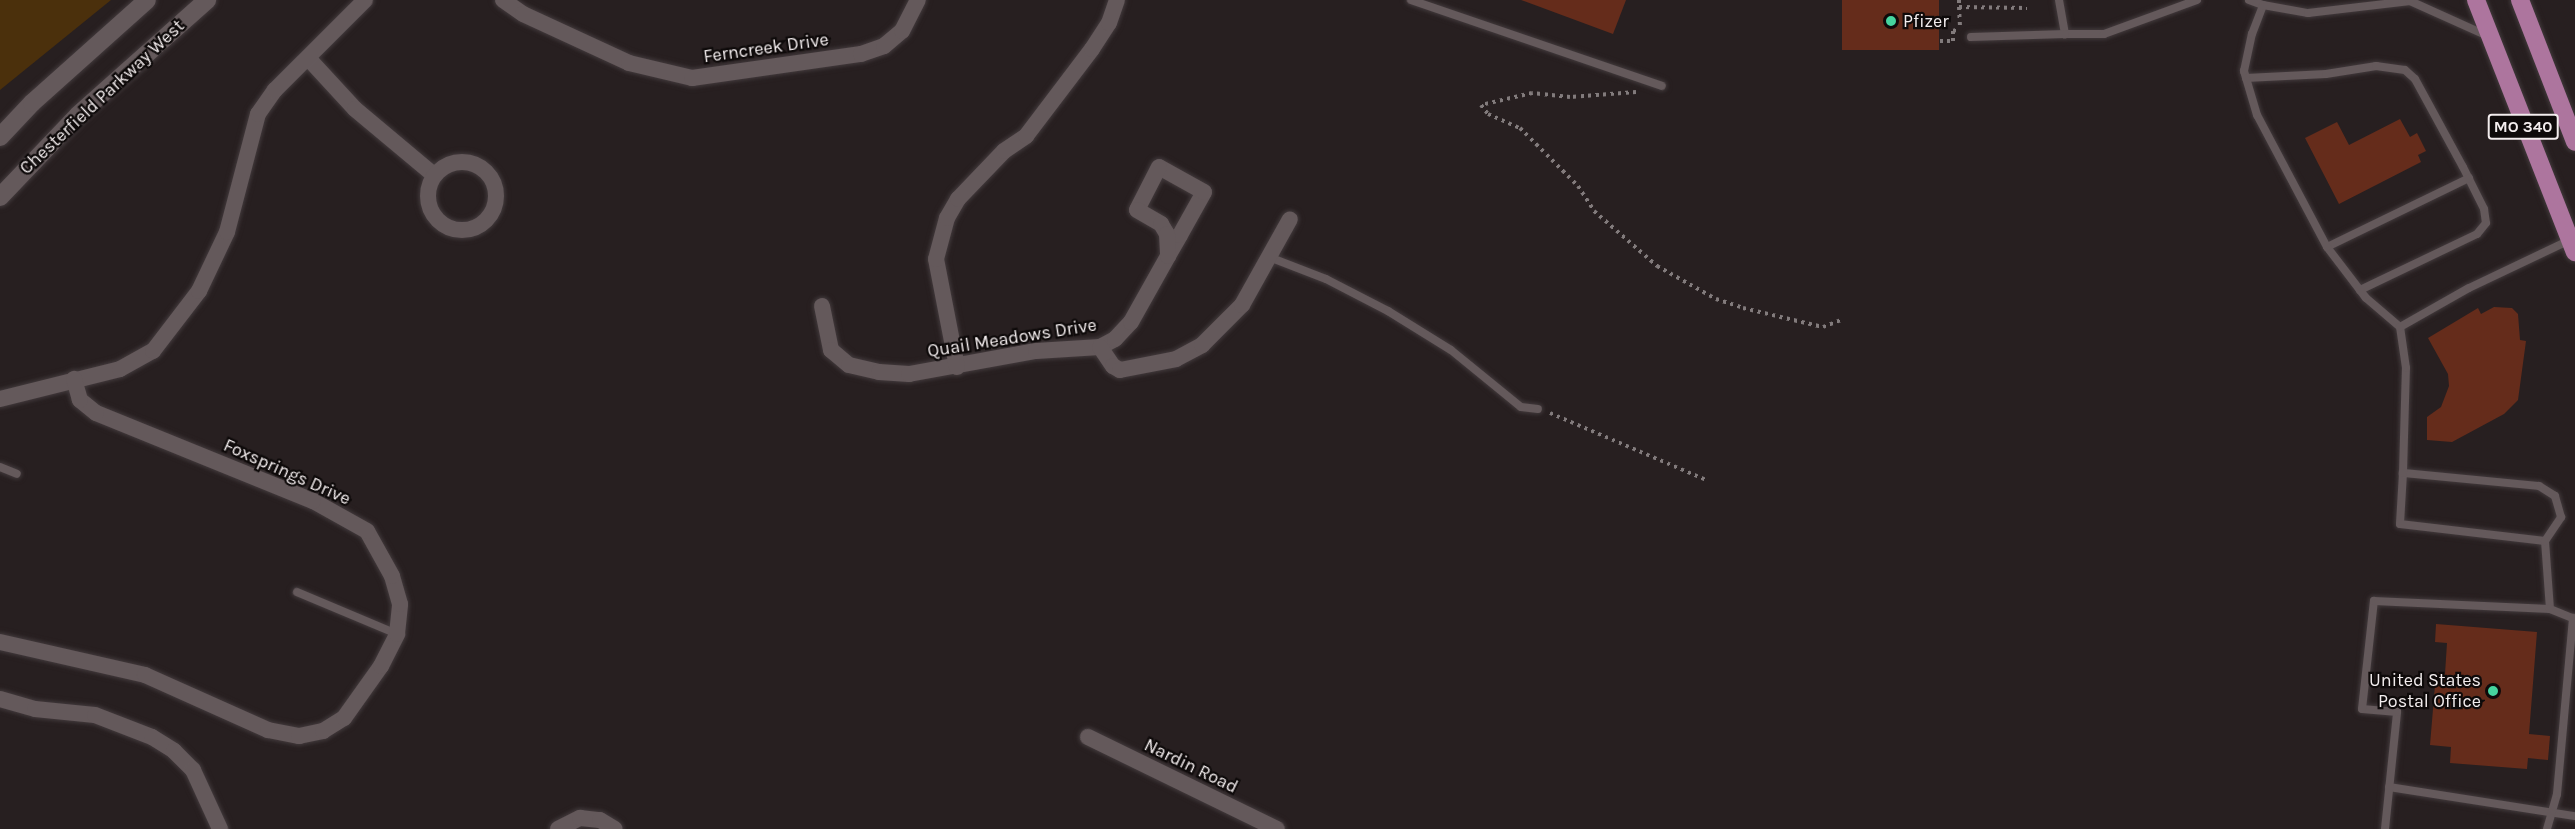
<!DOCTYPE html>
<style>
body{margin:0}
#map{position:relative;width:2575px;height:829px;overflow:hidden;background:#271f20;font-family:Karla,sans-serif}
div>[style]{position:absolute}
.green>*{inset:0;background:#4b300c}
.building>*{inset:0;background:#652c1b;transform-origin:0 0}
.path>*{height:4px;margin-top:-2px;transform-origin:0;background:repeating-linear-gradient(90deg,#827b7c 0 3px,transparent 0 7.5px)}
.roads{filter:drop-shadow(0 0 2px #423a3c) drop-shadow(0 0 2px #423a3c)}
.lane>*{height:8px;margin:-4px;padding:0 4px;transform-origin:4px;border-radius:4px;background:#64595b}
.street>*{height:16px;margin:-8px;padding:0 8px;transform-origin:8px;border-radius:8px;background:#64595b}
.street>.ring{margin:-8px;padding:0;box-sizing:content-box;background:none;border:16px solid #64595b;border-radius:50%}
.secondary>*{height:18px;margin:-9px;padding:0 9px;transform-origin:9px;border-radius:9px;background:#64595b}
.primary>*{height:18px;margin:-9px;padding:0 9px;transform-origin:9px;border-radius:9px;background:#ad759e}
.dots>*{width:16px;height:16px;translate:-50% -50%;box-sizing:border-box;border:3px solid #0e0a0a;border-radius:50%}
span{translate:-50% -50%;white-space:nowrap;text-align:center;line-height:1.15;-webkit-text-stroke:4.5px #0e0a0a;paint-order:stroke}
.shield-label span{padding:2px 4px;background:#0e0a0a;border:2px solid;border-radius:4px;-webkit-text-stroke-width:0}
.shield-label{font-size:16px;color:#f3edee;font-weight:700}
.poi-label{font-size:18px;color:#f3edee}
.left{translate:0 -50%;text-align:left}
.right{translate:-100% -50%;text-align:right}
.street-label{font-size:18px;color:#f3edee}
</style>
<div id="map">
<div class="green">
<div style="clip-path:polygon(0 0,111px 0,0 90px)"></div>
</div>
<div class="building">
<div style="clip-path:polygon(1521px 0,1626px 0,1613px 34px)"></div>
<div style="left:1842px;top:0;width:97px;height:50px"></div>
<div style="clip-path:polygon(2400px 119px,2410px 137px,2417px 133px,2426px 151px,2418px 155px,2421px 162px,2339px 204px,2305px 138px,2337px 122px,2349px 145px)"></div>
<div style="clip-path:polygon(2494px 307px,2512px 308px,2518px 314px,2520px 340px,2526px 341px,2518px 400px,2504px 414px,2452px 442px,2427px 440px,2427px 417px,2441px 407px,2449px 386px,2448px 374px,2428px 338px,2478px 308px,2481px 314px)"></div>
<div style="clip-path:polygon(2436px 624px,2537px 632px,2529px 734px,2550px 736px,2548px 760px,2528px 758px,2527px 769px,2450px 763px,2451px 747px,2430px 745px,2436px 673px,2445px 674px,2447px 643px,2435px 642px)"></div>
</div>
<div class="path">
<div style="left:1959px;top:0;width:7px;rotate:90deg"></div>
<div style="left:1959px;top:7px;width:68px;rotate:0.8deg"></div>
<div style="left:1959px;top:7px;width:22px;rotate:87deg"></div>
<div style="left:1940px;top:41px;width:13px"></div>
<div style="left:1953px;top:41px;width:10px;rotate:-90deg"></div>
<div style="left:1953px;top:31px;width:6px;rotate:-18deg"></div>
<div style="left:1636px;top:92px;width:66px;rotate:175.7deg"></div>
<div style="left:1570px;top:97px;width:38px;rotate:-174deg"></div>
<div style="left:1532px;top:93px;width:52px;rotate:166.8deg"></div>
<div style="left:1481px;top:105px;width:11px;rotate:52deg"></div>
<div style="left:1488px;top:114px;width:35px;rotate:24deg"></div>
<div style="left:1520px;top:128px;width:82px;rotate:45deg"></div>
<div style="left:1578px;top:186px;width:30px;rotate:57deg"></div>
<div style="left:1594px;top:211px;width:84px;rotate:41.1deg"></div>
<div style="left:1657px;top:266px;width:68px;rotate:29.2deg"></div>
<div style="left:1716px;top:299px;width:28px;rotate:18deg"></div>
<div style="left:1743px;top:308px;width:82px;rotate:13.4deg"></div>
<div style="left:1823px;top:327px;width:19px;rotate:-21deg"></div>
<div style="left:1550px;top:413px;width:170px;rotate:23.2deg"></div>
</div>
<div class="roads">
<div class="lane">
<div style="left:1411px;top:0;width:265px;rotate:18.9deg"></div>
<div style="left:2059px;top:0;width:35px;rotate:80deg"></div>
<div style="left:2065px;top:34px;width:39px"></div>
<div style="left:2104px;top:34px;width:99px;rotate:-20.1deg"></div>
<div style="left:2249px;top:0;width:15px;rotate:20deg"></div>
<div style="left:1971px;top:37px;width:94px;rotate:-1.8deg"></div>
<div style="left:2246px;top:78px;width:80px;rotate:-2.9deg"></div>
<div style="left:2326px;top:74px;width:51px;rotate:-9.1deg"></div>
<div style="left:2376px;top:66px;width:29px;rotate:8deg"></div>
<div style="left:2405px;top:70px;width:13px;rotate:42deg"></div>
<div style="left:2415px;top:79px;width:100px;rotate:61.4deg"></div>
<div style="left:2463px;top:167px;width:47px;rotate:63.4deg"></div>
<div style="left:2484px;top:209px;width:14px;rotate:82deg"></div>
<div style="left:2486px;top:223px;width:14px;rotate:129deg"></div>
<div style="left:2477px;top:234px;width:130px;rotate:154.4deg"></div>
<div style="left:2327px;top:247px;width:158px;rotate:-25.9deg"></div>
<div style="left:1269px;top:257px;width:61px;rotate:21.1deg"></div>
<div style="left:1326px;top:279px;width:70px;rotate:27.3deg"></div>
<div style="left:1388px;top:311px;width:74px;rotate:31.8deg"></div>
<div style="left:1451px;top:350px;width:90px;rotate:39.2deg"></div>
<div style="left:1521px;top:407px;width:17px;rotate:7deg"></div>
<div style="left:2400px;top:327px;width:45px;rotate:-139.5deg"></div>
<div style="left:2366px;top:298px;width:64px;rotate:-127.4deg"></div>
<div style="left:2327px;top:247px;width:149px;rotate:-117.9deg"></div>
<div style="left:2257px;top:115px;width:46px;rotate:-106.5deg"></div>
<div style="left:2244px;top:71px;width:38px;rotate:-78deg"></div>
<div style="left:2252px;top:34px;width:31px;rotate:-69deg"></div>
<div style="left:2263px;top:5px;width:46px;rotate:10.1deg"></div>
<div style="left:2308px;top:13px;width:103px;rotate:-6.7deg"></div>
<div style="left:2410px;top:1px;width:85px;rotate:24.2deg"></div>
<div style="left:0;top:467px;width:18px;rotate:22deg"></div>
<div style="left:2403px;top:473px;width:51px;rotate:93.4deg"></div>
<div style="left:2400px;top:524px;width:146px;rotate:6.7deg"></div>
<div style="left:297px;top:592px;width:108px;rotate:22.8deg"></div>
<div style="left:2550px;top:609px;width:68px;rotate:-94.2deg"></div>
<div style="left:2545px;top:541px;width:29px;rotate:-56deg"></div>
<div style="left:2561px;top:517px;width:22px;rotate:-106deg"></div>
<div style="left:2555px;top:496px;width:19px;rotate:-148deg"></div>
<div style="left:2539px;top:486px;width:137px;rotate:-174.5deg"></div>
<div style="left:2403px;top:473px;width:105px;rotate:-88.4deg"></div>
<div style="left:2406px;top:368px;width:41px;rotate:-98.3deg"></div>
<div style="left:2400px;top:327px;width:79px;rotate:-29.5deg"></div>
<div style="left:2469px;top:288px;width:112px;rotate:-25.4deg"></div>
<div style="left:2389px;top:787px;width:188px;rotate:8.9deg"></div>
<div style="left:2385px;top:829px;width:118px;rotate:-84.1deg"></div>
<div style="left:2397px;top:712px;width:35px;rotate:-175deg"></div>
<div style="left:2362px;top:709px;width:109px;rotate:-83.7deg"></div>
<div style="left:2374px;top:601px;width:176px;rotate:2.6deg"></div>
<div style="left:2550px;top:609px;width:27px;rotate:22deg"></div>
<div style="left:2547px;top:829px;width:36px;rotate:-74deg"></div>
<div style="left:2557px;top:794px;width:177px;rotate:-84.8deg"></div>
</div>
<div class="street">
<div style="left:503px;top:0;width:24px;rotate:35deg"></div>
<div style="left:523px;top:14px;width:117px;rotate:24.8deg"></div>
<div style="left:629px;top:63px;width:65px;rotate:13.4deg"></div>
<div style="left:692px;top:78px;width:171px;rotate:-8.1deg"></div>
<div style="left:861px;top:54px;width:24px;rotate:-19deg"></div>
<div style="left:884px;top:46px;width:23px;rotate:-40deg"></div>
<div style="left:902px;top:31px;width:35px;rotate:-63deg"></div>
<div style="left:308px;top:58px;width:69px;rotate:47.3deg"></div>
<div style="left:355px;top:109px;width:103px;rotate:39.9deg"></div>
<div class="ring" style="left:428px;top:162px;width:52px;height:52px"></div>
<div style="left:822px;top:306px;width:45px;rotate:78.4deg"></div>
<div style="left:831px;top:350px;width:23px;rotate:40deg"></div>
<div style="left:849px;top:365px;width:31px;rotate:13deg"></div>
<div style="left:879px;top:372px;width:30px;rotate:4deg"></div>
<div style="left:909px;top:374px;width:129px;rotate:-10.3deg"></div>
<div style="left:1036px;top:351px;width:64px;rotate:-3.6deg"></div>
<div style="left:1100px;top:347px;width:17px;rotate:-28deg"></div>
<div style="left:1115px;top:339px;width:23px;rotate:-47deg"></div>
<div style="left:1131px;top:322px;width:76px;rotate:-60.7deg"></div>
<div style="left:1168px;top:256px;width:24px;rotate:-60deg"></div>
<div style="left:1180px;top:235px;width:49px;rotate:-60.8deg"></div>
<div style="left:1204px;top:192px;width:51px;rotate:-150.9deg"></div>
<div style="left:1159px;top:167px;width:48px;rotate:117.1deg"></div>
<div style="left:1137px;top:210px;width:28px;rotate:30deg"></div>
<div style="left:1161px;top:224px;width:12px;rotate:59deg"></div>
<div style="left:1167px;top:234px;width:22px;rotate:87deg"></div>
<div style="left:1100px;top:347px;width:23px;rotate:56deg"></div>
<div style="left:1113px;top:366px;width:8px;rotate:30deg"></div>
<div style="left:1120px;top:370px;width:57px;rotate:-11.1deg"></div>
<div style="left:1176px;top:359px;width:30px;rotate:-28deg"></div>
<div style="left:1202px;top:345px;width:57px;rotate:-45deg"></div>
<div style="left:1242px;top:305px;width:98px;rotate:-60.8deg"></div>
<div style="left:957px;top:367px;width:110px;rotate:-101deg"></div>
<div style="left:936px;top:259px;width:42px;rotate:-75deg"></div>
<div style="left:947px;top:218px;width:22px;rotate:-60deg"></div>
<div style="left:958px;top:199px;width:66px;rotate:-46.2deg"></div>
<div style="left:1004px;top:151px;width:27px;rotate:-34deg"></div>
<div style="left:1026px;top:136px;width:109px;rotate:-52.8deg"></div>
<div style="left:1092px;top:49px;width:31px;rotate:-57deg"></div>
<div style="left:1109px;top:23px;width:24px;rotate:-71deg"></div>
<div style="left:0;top:399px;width:124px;rotate:-14deg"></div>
<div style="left:120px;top:369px;width:38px;rotate:-29deg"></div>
<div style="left:153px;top:351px;width:76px;rotate:-52.5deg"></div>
<div style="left:199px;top:291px;width:65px;rotate:-64.6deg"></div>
<div style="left:227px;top:232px;width:122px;rotate:-75.3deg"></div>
<div style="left:258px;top:114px;width:29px;rotate:-55deg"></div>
<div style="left:275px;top:90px;width:127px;rotate:-45deg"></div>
<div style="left:0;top:642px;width:149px;rotate:12.8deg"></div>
<div style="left:145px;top:675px;width:135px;rotate:24.1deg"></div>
<div style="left:268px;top:730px;width:32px;rotate:11deg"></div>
<div style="left:299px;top:736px;width:25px;rotate:-12deg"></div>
<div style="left:323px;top:731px;width:25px;rotate:-32deg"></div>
<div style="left:344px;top:718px;width:64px;rotate:-54.6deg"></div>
<div style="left:381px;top:666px;width:36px;rotate:-63deg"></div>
<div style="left:397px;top:634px;width:30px;rotate:-84deg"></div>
<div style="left:400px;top:604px;width:29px;rotate:-106deg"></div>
<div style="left:392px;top:576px;width:51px;rotate:-119.1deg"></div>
<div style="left:367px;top:531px;width:62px;rotate:-150.9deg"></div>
<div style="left:313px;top:501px;width:234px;rotate:-157.9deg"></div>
<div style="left:96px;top:413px;width:21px;rotate:-141deg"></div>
<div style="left:80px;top:400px;width:22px;rotate:-106deg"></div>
<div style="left:0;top:699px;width:36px;rotate:16deg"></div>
<div style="left:35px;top:709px;width:60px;rotate:5.7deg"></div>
<div style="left:95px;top:715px;width:61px;rotate:21.1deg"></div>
<div style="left:152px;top:737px;width:26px;rotate:32deg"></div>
<div style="left:174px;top:751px;width:27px;rotate:45deg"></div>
<div style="left:193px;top:770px;width:65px;rotate:65.4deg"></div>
<div style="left:1088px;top:737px;width:210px;rotate:26deg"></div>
<div style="left:558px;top:829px;width:25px;rotate:-27deg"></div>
<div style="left:580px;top:818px;width:20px;rotate:6deg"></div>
<div style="left:600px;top:820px;width:17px;rotate:31deg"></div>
</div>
<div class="secondary">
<div style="left:0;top:137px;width:47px;rotate:-46.7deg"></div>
<div style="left:32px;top:103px;width:154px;rotate:-41.8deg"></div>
<div style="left:0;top:197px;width:113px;rotate:-46.4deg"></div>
<div style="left:78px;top:115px;width:173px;rotate:-41.7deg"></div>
</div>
<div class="primary">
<div style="left:2476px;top:0;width:271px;rotate:68.6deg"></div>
<div style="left:2520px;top:0;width:152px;rotate:68.8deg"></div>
</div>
</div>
<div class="dots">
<div style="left:1891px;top:21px;background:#46d49e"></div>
<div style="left:2493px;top:691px;background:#46d49e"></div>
</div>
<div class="shield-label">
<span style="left:2523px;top:127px">MO 340</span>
</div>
<div class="poi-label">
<span class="left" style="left:1903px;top:21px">Pfizer</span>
<span class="right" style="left:2481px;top:691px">United States<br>Postal Office</span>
</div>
<div class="street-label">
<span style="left:766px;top:48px;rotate:-8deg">Ferncreek Drive</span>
<span style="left:102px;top:97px;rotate:-43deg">Chesterfield Parkway West</span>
<span style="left:1012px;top:338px;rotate:-9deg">Quail Meadows Drive</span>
<span style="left:287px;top:472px;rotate:24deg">Foxsprings Drive</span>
<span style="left:1191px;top:766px;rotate:26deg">Nardin Road</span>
</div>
</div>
